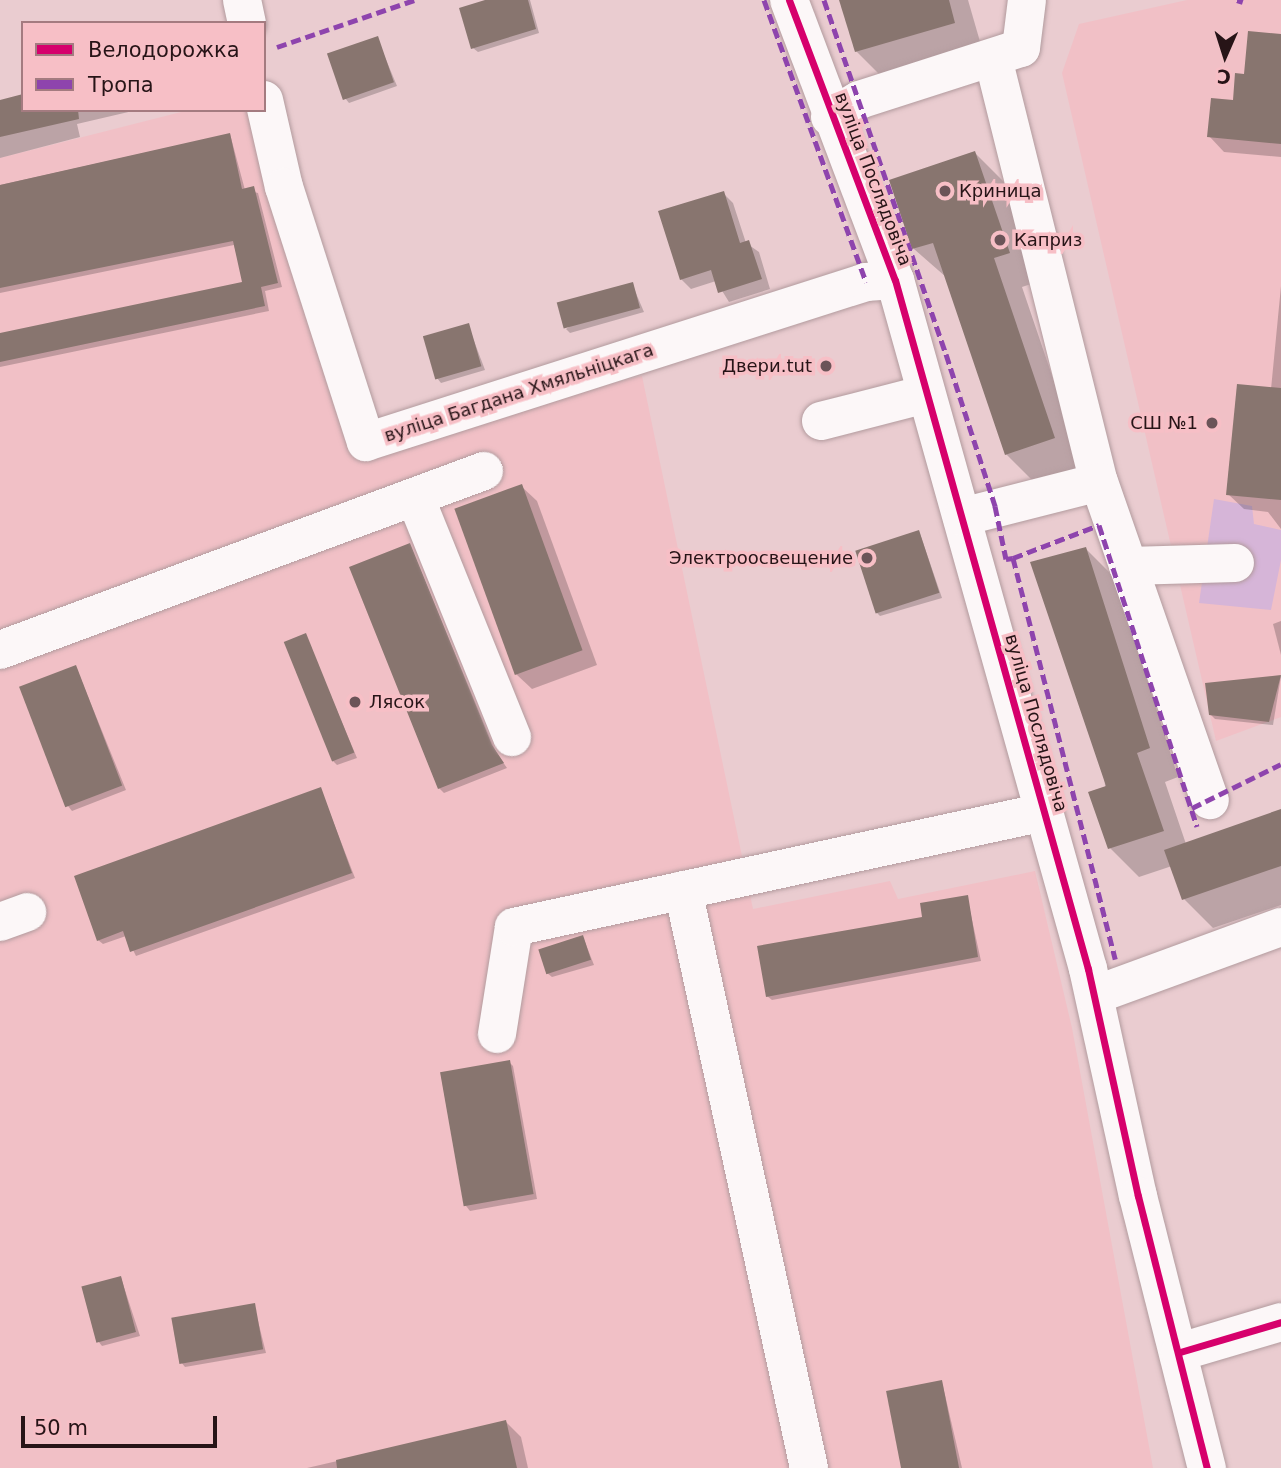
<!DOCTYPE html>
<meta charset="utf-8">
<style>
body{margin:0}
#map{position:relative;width:1281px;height:1468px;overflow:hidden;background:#eaccd0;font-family:"DejaVu Sans",sans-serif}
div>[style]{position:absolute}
.built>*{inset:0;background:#f1c0c6}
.green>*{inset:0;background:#d6b5d8}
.shadow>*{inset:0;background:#0003}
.building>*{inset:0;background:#88756f;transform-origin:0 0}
.roads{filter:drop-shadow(0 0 2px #b29b9e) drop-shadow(0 0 2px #b29b9e)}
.minor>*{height:38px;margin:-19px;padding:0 19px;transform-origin:19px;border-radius:19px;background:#fcf7f8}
.quiet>*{height:5px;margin-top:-2.5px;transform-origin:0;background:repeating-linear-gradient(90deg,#8e44ad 0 10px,transparent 0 15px)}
.cycleway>*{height:7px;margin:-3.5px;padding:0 3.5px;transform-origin:3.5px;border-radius:3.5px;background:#d6006c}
.dots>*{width:19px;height:19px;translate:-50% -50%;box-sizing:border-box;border:4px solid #f7bfc6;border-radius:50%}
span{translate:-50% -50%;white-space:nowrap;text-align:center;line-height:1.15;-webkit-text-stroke:7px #f7bfc6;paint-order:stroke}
.street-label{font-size:18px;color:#271417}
.poi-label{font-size:18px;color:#271417}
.left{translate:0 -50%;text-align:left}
.right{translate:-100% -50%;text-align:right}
.legend{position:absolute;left:21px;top:21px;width:245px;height:91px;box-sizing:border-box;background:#f7bfc6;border:2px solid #a47b80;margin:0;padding:9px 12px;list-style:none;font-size:21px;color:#271417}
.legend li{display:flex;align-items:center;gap:14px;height:35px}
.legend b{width:35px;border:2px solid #a47b80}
.north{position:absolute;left:1190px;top:21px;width:70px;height:70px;-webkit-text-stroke:5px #f7bfc6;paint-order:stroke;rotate:183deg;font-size:19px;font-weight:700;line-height:28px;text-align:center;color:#271417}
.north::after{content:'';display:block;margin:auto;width:24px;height:32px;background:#271417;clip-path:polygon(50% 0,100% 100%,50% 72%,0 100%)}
.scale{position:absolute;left:21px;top:1416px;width:196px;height:32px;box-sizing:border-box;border:4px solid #271417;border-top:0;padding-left:9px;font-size:21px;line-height:24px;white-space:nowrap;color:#271417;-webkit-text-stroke:5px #f7bfc6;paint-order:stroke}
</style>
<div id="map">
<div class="built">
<div style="clip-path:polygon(1187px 0,1281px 0,1281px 717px,1216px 741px,1062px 73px,1079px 24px)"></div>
<div style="clip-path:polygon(189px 110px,247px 110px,356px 445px,642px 376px,753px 909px,890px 881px,898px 899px,1035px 871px,1072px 1028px,1153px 1468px,0 1468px,0 158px)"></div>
</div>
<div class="green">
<div style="clip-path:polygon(1214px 499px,1252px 506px,1254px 524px,1281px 530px,1281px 560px,1271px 610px,1199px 603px)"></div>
</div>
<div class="shadow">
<div style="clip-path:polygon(491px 0,530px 0,539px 33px,478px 52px,473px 48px)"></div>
<div style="clip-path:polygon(841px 0,968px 0,983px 52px,885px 80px,856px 51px)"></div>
<div style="clip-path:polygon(1281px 35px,1281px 157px,1224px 152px,1209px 136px,1234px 102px,1246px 75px)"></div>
<div style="clip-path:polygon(377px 38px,397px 86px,349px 103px,345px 98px)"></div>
<div style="clip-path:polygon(0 104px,23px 110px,137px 110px,77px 124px,80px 137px,0 158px)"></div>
<div style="clip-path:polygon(230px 134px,245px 190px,258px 193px,282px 287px,265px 291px,269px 311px,0 367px,0 334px,244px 283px,234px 245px,0 293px,0 185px)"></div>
<div style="clip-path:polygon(975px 153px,1004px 182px,1037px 282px,1022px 287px,1083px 467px,1035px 483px,1006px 454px,946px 277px,914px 249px,891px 181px)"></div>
<div style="clip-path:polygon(723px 193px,733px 203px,746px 243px,759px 252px,770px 289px,729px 302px,716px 281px,691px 289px,681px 279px)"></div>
<div style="clip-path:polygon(632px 284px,644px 312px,570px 333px,566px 329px)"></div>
<div style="clip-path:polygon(1281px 286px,1281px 529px,1268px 512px,1244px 509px,1228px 494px,1271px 389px)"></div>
<div style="clip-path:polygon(468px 325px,485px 370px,441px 383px,437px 378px)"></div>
<div style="clip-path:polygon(521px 486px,537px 501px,597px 665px,532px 689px,516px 674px)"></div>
<div style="clip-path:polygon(919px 531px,942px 598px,880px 616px,876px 612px)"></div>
<div style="clip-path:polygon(410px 545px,496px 752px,507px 768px,444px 793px,439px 788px)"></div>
<div style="clip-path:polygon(1086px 549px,1115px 578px,1178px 777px,1165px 782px,1186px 844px,1281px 811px,1281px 905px,1213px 928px,1184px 899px,1172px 866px,1139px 877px,1110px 848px)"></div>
<div style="clip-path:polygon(1281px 621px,1281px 655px,1273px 624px)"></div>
<div style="clip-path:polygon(305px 635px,357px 758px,337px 765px,333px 761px)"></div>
<div style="clip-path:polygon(76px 667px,126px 790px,72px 811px,68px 806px)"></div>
<div style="clip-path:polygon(1281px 676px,1273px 725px,1215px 719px,1210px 714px,1207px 685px)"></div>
<div style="clip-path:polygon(321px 790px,355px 878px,136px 956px,126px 936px,103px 944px,98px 940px)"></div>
<div style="clip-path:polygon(967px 897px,981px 961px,772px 1000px,767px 996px)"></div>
<div style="clip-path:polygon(583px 937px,594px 965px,552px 977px,547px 973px)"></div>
<div style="clip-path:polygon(509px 1062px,513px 1066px,537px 1199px,470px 1211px,466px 1206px)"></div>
<div style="clip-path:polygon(121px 1278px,140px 1336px,102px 1346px,98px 1341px)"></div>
<div style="clip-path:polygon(254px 1305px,266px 1353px,185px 1367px,181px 1362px)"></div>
<div style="clip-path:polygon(942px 1382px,962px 1468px,903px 1468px)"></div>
<div style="clip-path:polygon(506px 1422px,521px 1437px,528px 1468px,307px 1468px)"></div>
</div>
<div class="building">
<div style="clip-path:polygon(485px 0,528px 0,536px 29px,471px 49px,459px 8px)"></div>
<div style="clip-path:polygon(839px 0,949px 0,955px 23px,855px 52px)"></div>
<div style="clip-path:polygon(1248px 31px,1281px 34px,1281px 144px,1207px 137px,1211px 98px,1233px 100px,1235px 73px,1244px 74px)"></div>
<div style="left:378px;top:36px;width:49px;height:54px;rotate:71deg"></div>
<div style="clip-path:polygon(23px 94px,23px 110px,78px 110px,79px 119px,0 137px,0 100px)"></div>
<div style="clip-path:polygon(230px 133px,242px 189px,254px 186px,278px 283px,261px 287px,265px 306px,0 362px,0 333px,242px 282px,233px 241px,0 288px,0 185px)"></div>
<div style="clip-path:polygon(975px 151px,1010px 253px,994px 258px,1055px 438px,1005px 455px,933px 243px,912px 249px,889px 180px)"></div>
<div style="clip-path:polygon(724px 191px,740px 243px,749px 240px,762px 279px,718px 293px,711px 270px,680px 280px,658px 211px)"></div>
<div style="left:633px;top:282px;width:27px;height:79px;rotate:75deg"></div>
<div style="left:469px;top:323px;width:45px;height:48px;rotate:74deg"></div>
<div style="clip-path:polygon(1237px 384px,1281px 388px,1281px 500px,1226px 495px)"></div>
<div style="left:522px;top:484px;width:177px;height:72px;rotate:70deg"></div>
<div style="left:919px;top:530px;width:66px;height:67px;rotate:72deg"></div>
<div style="clip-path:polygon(410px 543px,492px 745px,504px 763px,438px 789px,349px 567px)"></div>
<div style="clip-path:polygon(1086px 547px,1150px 748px,1137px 753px,1164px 831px,1108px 849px,1088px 792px,1106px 786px,1030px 562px)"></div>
<div style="left:306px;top:633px;width:129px;height:24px;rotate:68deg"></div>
<div style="left:76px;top:665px;width:129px;height:61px;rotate:69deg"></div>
<div style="clip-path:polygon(1281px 675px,1269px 722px,1209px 715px,1205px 683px)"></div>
<div style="clip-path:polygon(321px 787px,352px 873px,130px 952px,123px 931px,97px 941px,74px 876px)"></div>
<div style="clip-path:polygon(1281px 809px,1281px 866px,1182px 900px,1164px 850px)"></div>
<div style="clip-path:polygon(968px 895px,978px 957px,766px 997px,757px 946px,922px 917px,920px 903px)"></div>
<div style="left:583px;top:935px;width:26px;height:47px;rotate:72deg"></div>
<div style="left:510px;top:1060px;width:136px;height:71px;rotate:80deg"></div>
<div style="left:121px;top:1276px;width:58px;height:41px;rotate:75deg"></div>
<div style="left:255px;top:1303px;width:47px;height:85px;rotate:80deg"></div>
<div style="left:942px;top:1380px;width:90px;height:57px;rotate:79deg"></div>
<div style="clip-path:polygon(506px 1420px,517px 1468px,337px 1468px,336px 1460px)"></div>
</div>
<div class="roads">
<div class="minor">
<div style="left:242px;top:0;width:24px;rotate:78deg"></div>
<div style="left:789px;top:0;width:299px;rotate:69.3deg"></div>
<div style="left:895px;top:280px;width:716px;rotate:74.35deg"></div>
<div style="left:1088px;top:969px;width:232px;rotate:77.6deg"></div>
<div style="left:1138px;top:1196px;width:281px;rotate:75.8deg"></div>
<div style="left:993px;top:58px;width:437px;rotate:76deg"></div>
<div style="left:264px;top:100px;width:89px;rotate:77.1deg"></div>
<div style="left:284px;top:187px;width:268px;rotate:72.2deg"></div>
<div style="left:366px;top:442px;width:525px;rotate:-17.74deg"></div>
<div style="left:866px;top:282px;width:29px;rotate:-4deg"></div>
<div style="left:830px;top:117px;width:34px;rotate:-30deg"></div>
<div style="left:859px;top:100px;width:170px;rotate:-17.8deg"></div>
<div style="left:1021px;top:48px;width:48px;rotate:-82.9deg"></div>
<div style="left:821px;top:421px;width:108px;rotate:-14.4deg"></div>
<div style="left:415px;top:497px;width:259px;rotate:68deg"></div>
<div style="left:962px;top:517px;width:141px;rotate:-14.3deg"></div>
<div style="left:1099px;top:482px;width:337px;rotate:70.8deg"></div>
<div style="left:1128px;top:566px;width:107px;rotate:-1.6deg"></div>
<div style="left:0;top:650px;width:516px;rotate:-20.3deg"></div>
<div style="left:683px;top:890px;width:592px;rotate:77.7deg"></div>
<div style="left:0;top:922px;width:29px;rotate:-20deg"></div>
<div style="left:1095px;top:995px;width:198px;rotate:-20.1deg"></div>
<div style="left:497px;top:1034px;width:108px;rotate:-81deg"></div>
<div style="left:514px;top:927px;width:542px;rotate:-12.24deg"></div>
<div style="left:1180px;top:1352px;width:105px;rotate:-16.5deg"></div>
</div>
</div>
<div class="quiet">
<div style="left:764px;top:0;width:300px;rotate:70.1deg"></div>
<div style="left:824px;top:0;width:374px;rotate:71deg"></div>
<div style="left:946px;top:354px;width:160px;rotate:72.1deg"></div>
<div style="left:995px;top:506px;width:54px;rotate:78.3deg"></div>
<div style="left:1006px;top:559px;width:7px;rotate:-8deg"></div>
<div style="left:1013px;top:558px;width:414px;rotate:75.7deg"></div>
<div style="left:1237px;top:0;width:6px;rotate:18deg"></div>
<div style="left:277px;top:47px;width:145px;rotate:-18.9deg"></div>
<div style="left:1013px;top:558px;width:92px;rotate:-21deg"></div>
<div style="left:1099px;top:525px;width:317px;rotate:72deg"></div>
<div style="left:1192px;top:808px;width:99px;rotate:-26.3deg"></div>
</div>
<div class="cycleway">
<div style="left:789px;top:0;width:299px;rotate:69.3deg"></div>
<div style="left:895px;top:280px;width:716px;rotate:74.35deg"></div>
<div style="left:1088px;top:969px;width:232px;rotate:77.6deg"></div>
<div style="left:1138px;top:1196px;width:281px;rotate:75.8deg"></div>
<div style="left:1180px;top:1352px;width:105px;rotate:-16.5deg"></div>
</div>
<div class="dots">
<div style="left:945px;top:191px;background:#6b5458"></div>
<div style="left:1000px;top:240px;background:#6b5458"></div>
<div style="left:826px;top:366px;background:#6b5458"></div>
<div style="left:1212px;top:423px;background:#6b5458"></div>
<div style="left:867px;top:558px;background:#6b5458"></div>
<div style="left:355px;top:702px;background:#6b5458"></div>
</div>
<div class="street-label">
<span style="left:873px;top:179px;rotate:69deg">вуліца Послядовіча</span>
<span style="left:519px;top:393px;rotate:-18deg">вуліца Багдана Хмяльніцкага</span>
<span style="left:1036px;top:723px;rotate:74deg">вуліца Послядовіча</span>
</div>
<div class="poi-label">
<span class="left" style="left:959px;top:191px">Криница</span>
<span class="left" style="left:1014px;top:240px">Каприз</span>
<span class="right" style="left:812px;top:366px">Двери.tut</span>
<span class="right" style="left:1198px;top:423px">СШ №1</span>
<span class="right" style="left:853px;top:558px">Электроосвещение</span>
<span class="left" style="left:369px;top:702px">Лясок</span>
</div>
<ul class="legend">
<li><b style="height:9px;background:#d6006c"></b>Велодорожка</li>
<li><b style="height:9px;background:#8e44ad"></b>Тропа</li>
</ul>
<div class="north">С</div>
<div class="scale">50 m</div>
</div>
